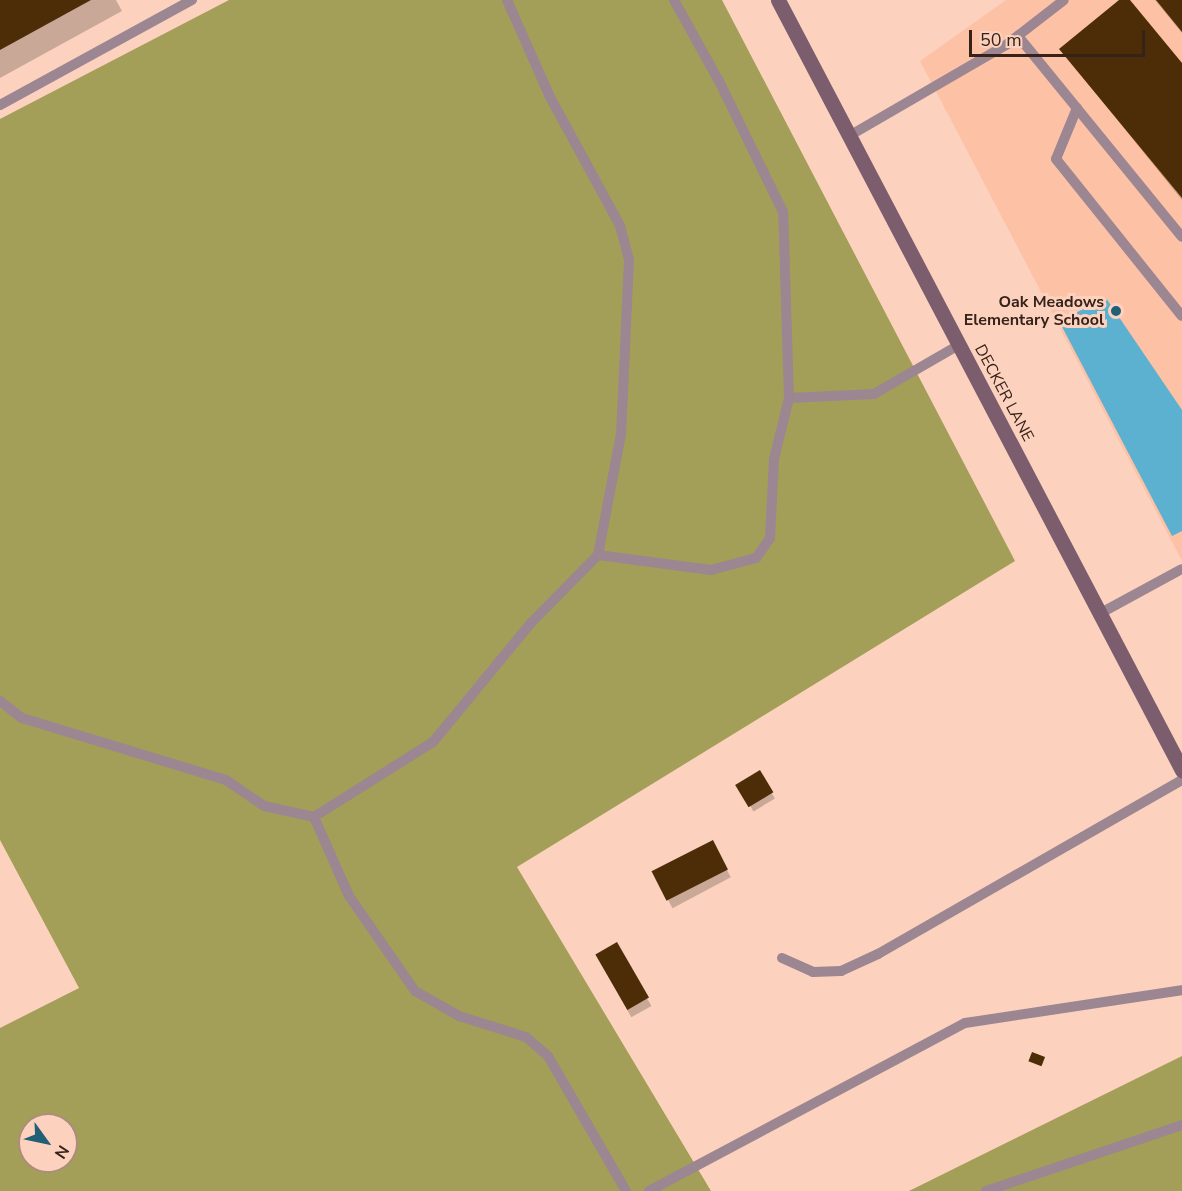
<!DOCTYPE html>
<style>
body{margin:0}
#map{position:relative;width:1182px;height:1191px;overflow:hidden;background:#fcd2bf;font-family:"Nunito Sans",sans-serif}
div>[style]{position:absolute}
.built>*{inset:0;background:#fdc1a6}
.forest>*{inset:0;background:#a49f58}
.water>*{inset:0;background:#5cb0d0}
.shadow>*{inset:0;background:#0003;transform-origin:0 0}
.building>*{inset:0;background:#4d2d07;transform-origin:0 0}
.lane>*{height:10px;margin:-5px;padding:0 5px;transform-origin:5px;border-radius:5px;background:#9b8691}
.secondary>*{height:15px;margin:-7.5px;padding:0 7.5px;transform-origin:7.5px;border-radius:7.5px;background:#7b5d6d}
.dots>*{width:16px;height:16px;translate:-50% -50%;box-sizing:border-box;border:3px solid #fcd2bf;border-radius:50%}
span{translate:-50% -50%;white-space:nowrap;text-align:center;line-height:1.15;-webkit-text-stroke:6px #fcd2bf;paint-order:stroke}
.poi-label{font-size:16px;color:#362219;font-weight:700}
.right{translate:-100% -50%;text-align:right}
.street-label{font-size:16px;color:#362219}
.north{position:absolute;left:18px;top:1113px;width:60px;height:60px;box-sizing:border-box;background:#fcd2bf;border:2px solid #ad8c7d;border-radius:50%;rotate:123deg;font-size:16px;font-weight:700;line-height:24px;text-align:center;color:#362219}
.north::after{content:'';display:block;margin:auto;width:21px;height:27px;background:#205f75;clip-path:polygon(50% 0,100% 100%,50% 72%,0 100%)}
.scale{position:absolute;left:969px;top:30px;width:176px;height:27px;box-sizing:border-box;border:3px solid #362219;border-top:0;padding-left:8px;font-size:18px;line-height:21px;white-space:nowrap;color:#362219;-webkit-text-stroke:4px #fcd2bf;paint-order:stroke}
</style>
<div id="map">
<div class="built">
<div style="clip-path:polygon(1006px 0,1182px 0,1182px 561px,920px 61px)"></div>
</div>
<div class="forest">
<div style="clip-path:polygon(evenodd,229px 0,722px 0,1015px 561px,517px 867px,711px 1191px,0 1191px,0 1028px,79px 988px,0 840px,0 119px,229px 0,30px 1125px,66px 1125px,66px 1161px,30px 1161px,30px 1125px)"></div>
<div style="clip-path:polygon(1182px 1056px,1182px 1191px,909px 1191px)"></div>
</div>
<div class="water">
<div style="clip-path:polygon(1106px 298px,1182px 410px,1182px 531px,1172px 536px,1059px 321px)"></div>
</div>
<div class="shadow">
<div style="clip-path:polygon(0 0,116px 0,122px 11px,0 78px)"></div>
<div style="clip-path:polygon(1121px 0,1128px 0,1182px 65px,1182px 200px,1061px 50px)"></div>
<div style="clip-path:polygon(1155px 0,1182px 0,1182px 33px)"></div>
<div style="left:759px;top:772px;width:31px;height:25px;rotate:59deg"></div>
<div style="left:712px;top:842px;width:40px;height:66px;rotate:62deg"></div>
<div style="left:617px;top:944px;width:71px;height:23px;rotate:61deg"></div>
</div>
<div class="building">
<div style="clip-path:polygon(0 0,91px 0,0 50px)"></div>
<div style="clip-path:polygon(1119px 0,1130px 0,1182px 63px,1182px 198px,1059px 49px)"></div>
<div style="clip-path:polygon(1156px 0,1182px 0,1182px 32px)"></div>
<div style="left:760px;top:770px;width:26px;height:29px;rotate:59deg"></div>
<div style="left:713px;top:840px;width:33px;height:69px;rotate:63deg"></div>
<div style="left:617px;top:942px;width:64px;height:25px;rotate:60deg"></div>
<div style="left:1032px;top:1052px;width:14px;height:10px;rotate:21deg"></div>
</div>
<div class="lane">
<div style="left:507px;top:0;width:104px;rotate:66.1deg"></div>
<div style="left:549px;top:95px;width:149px;rotate:61.5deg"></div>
<div style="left:620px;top:226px;width:35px;rotate:75deg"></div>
<div style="left:629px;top:260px;width:174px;rotate:92.6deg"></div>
<div style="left:621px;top:434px;width:123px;rotate:100.8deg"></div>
<div style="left:598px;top:555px;width:97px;rotate:134.6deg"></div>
<div style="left:530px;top:624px;width:153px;rotate:129.4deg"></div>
<div style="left:433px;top:742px;width:141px;rotate:147.8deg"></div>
<div style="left:314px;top:817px;width:86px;rotate:66.1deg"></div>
<div style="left:349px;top:896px;width:116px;rotate:55.2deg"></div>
<div style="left:415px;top:991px;width:51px;rotate:29.6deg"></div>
<div style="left:459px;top:1016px;width:70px;rotate:17.4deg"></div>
<div style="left:526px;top:1037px;width:29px;rotate:41deg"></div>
<div style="left:548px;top:1056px;width:156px;rotate:60deg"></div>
<div style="left:1018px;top:36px;width:259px;rotate:50.8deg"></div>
<div style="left:0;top:105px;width:219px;rotate:-28.7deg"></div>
<div style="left:1077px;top:108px;width:55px;rotate:112.4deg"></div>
<div style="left:1056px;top:159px;width:201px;rotate:51.3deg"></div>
<div style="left:849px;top:136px;width:181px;rotate:-30.1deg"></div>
<div style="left:1006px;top:45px;width:73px;rotate:-37.8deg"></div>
<div style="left:789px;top:398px;width:85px;rotate:-2.7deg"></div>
<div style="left:874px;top:394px;width:98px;rotate:-30deg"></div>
<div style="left:598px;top:555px;width:114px;rotate:7.6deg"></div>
<div style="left:711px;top:570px;width:47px;rotate:-14.9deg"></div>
<div style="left:756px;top:558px;width:24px;rotate:-55deg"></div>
<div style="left:770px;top:538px;width:79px;rotate:-87.1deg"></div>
<div style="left:774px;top:459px;width:63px;rotate:-76.2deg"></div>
<div style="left:789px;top:398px;width:186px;rotate:-91.8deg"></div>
<div style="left:783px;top:212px;width:144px;rotate:-116deg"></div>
<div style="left:720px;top:83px;width:95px;rotate:-119deg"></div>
<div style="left:1099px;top:614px;width:94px;rotate:-28.5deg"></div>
<div style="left:0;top:701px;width:28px;rotate:38deg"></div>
<div style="left:22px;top:718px;width:213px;rotate:16.9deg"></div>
<div style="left:226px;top:780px;width:46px;rotate:34.4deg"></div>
<div style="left:264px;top:806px;width:51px;rotate:12.4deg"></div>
<div style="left:782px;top:958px;width:34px;rotate:24deg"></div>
<div style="left:813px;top:972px;width:28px;rotate:-2deg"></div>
<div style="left:841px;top:971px;width:41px;rotate:-24.7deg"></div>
<div style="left:878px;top:954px;width:350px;rotate:-29.8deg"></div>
<div style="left:649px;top:1191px;width:358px;rotate:-28deg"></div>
<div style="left:965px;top:1023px;width:219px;rotate:-8.6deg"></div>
<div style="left:986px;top:1191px;width:207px;rotate:-18.6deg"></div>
</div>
<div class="secondary">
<div style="left:778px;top:0;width:870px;rotate:62.32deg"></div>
</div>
<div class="dots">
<div style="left:1116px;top:311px;background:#205f75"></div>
</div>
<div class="poi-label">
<span class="right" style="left:1104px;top:311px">Oak Meadows<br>Elementary School</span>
</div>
<div class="street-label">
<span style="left:1004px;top:393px;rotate:62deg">DECKER LANE</span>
</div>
<div class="north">N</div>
<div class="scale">50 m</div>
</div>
